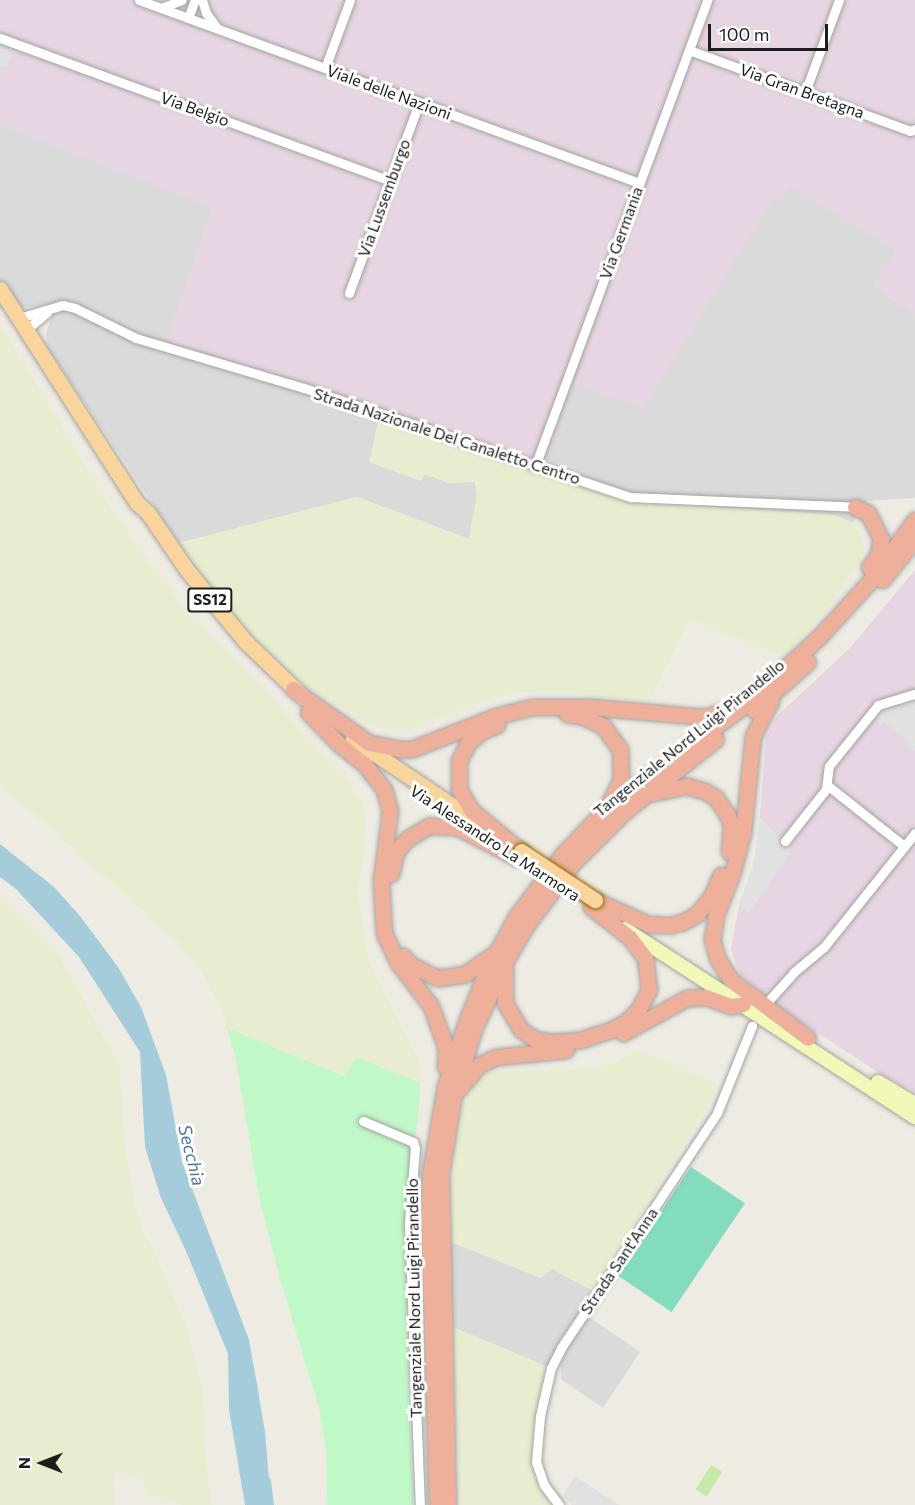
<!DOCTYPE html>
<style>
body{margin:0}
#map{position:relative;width:915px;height:1505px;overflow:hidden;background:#eeebe3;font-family:Commissioner,sans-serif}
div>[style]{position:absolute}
.residential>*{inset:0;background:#dbdada}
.industrial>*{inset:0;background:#e7d5e3}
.farmland>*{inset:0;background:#e9edcf}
.grass>*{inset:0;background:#c6e8aa;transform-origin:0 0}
.park>*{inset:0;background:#c0f8c7}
.pitch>*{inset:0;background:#82dcbd;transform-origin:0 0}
.parking>*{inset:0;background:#e1e1e1}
.water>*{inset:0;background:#a4ccdb}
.river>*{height:15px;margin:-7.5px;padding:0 7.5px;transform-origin:7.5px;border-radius:7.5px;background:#a4ccdb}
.roads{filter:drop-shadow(0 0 2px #a4a4a4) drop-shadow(0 0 2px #a4a4a4)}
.minor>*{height:9px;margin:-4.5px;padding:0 4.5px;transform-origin:4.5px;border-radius:4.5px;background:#fff}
.secondary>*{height:14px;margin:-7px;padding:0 7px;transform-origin:7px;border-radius:7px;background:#f2f8b8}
.primary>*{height:15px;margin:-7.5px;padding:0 7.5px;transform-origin:7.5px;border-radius:7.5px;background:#f9d59d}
.trunk>*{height:15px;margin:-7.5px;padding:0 7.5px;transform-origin:7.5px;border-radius:7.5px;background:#eeb09b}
.bridges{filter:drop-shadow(0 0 2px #936903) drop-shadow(0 0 2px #936903)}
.primary-bridge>*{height:15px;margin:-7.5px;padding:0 7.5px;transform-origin:7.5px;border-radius:7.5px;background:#f9d59d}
span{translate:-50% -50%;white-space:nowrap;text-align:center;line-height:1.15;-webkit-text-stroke:6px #fff;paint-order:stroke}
.shield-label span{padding:2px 4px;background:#fff;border:2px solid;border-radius:4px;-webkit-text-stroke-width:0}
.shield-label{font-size:15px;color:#1d1d1d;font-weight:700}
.street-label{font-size:16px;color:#1d1d1d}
.water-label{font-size:18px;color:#4c77aa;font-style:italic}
.north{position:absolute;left:12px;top:1433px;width:60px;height:60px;-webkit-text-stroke:4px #fff;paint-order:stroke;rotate:270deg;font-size:16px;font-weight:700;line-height:24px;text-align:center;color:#1d1d1d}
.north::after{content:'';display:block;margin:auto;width:21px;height:27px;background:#1d1d1d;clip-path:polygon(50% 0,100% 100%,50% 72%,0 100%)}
.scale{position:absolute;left:708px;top:24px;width:120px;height:27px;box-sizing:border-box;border:3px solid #1d1d1d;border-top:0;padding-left:8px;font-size:18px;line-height:21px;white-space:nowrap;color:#1d1d1d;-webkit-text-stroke:4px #fff;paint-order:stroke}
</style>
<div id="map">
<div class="residential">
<div style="clip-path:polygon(0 124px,212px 207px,303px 384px,380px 409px,370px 462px,425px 474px,449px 483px,475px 481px,477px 495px,469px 539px,357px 497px,179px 543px,48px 348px,46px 333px,53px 313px,47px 306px,22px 307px,15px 301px,0 309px)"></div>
<div style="clip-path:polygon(791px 186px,897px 250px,874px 286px,915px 314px,915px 498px,866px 501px,853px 523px,834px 515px,633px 502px,542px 472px,573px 383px,773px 198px)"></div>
<div style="clip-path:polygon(451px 1242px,541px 1278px,552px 1269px,593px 1291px,561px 1339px,548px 1367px,453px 1327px)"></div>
<div style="clip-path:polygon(589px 1317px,640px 1352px,603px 1408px,561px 1379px,561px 1358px)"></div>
</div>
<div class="industrial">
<div style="clip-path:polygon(0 0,915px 0,915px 314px,874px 286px,896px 250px,791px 186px,780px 202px,773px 198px,644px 407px,573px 384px,545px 464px,303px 384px,165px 344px,212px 208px,0 124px)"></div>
<div style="clip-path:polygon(915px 570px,915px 1092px,879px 1073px,781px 1009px,739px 973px,731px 949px,739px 905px,753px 866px,758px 842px,766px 738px,777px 716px,850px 648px)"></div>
</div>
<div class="farmland">
<div style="clip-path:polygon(0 325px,108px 504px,142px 552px,189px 614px,296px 724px,325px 759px,342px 774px,362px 801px,366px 820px,358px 894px,364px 939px,369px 963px,418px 1059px,420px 1083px,356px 1057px,345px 1076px,227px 1028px,222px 1009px,202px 972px,176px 940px,0 784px)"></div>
<div style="clip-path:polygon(381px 418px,633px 502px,834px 515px,853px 523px,862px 535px,865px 549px,858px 566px,821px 616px,783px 656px,689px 619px,649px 702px,556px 692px,514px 692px,474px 704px,415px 728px,394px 731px,370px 725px,305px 684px,240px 623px,179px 543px,357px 497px,469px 539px,477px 496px,475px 482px,449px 483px,425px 474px,421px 481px,369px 462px)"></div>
<div style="clip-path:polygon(0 896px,58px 955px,120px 1066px,123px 1138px,134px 1201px,141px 1229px,155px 1253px,186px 1326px,202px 1388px,204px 1445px,211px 1505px,183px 1505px,145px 1492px,143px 1478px,113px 1472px,114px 1505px,0 1505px)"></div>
<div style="clip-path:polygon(638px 1050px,715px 1083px,713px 1096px,593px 1291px,552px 1269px,541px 1278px,451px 1242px,451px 1197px,455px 1145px,462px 1107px,477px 1081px,490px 1072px,595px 1068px,617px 1062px)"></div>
<div style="clip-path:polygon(453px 1327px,548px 1367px,540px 1396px,532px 1463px,537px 1486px,551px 1505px,460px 1505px)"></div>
</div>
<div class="grass">
<div style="left:711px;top:1465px;width:13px;height:29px;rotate:32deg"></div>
</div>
<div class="park">
<div style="clip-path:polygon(227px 1028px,344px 1076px,356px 1057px,420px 1083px,418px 1122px,405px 1196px,404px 1226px,413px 1505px,327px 1505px,326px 1448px,319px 1408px,281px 1282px,260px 1201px,235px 1055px)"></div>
</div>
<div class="pitch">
<div style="left:691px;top:1167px;width:65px;height:131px;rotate:34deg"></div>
</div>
<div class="parking">
<div style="clip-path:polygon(0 44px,14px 50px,7px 68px,0 66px)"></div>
<div style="clip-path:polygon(915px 698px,915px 751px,907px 745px,909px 742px,884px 722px,881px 724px,871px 717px,881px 704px)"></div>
<div style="clip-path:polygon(760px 817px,792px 850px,749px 913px,739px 905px,753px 866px)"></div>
<div style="clip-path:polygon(575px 1476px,619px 1505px,572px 1505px,563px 1495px)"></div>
</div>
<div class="water">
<div style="clip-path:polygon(0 844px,54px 887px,80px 916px,118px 967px,141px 1007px,166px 1075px,182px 1162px,249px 1340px,259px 1395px,250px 1431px,253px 1455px,271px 1480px,274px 1505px,245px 1505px,229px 1410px,228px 1354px,186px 1251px,161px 1198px,145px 1147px,140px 1052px,79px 957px,15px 888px,0 877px)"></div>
</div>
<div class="river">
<div style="left:251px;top:1398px;width:34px;rotate:80deg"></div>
<div style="left:257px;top:1431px;width:74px;rotate:85.4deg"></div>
</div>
<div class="roads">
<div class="minor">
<div style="left:139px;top:0;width:532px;rotate:20.1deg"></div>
<div style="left:202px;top:0;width:14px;rotate:73deg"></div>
<div style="left:206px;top:13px;width:17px;rotate:54deg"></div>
<div style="left:161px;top:8px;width:22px;rotate:-21deg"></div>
<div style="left:188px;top:18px;width:19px;rotate:-69deg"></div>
<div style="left:0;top:38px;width:415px;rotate:20.1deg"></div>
<div style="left:689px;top:50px;width:235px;rotate:20.1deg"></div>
<div style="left:910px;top:131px;width:5px;rotate:-22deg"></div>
<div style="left:325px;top:68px;width:72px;rotate:-69.8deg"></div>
<div style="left:805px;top:92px;width:98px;rotate:-69.7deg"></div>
<div style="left:349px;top:293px;width:202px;rotate:-69.8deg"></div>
<div style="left:19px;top:318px;width:46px;rotate:-16.5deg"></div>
<div style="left:63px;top:305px;width:12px;rotate:14deg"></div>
<div style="left:75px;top:308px;width:68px;rotate:26.2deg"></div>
<div style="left:136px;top:338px;width:175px;rotate:16.6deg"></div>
<div style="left:304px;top:388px;width:344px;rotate:18.5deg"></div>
<div style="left:630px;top:497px;width:225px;rotate:2.5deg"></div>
<div style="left:27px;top:329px;width:26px;rotate:-40deg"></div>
<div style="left:535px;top:466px;width:497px;rotate:-69.7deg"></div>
<div style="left:827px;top:785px;width:98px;rotate:38.4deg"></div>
<div style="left:785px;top:841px;width:66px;rotate:-51.7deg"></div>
<div style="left:826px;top:789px;width:23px;rotate:-83deg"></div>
<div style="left:829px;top:766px;width:78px;rotate:-51.2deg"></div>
<div style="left:878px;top:705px;width:39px;rotate:-17deg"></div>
<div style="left:770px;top:999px;width:36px;rotate:-48deg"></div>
<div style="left:794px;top:972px;width:39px;rotate:-40deg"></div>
<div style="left:824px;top:947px;width:146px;rotate:-51.4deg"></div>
<div style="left:363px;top:1121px;width:54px;rotate:22.8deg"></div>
<div style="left:413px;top:1142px;width:6px;rotate:72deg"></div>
<div style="left:415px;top:1148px;width:74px;rotate:94.6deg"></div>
<div style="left:409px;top:1222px;width:283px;rotate:87.8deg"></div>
<div style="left:559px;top:1505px;width:25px;rotate:-127deg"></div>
<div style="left:544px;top:1485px;width:24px;rotate:-109deg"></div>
<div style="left:536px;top:1462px;width:46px;rotate:-85deg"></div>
<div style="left:540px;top:1416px;width:49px;rotate:-77.1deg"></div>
<div style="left:551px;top:1368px;width:22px;rotate:-63deg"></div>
<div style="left:561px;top:1348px;width:282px;rotate:-56.4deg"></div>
<div style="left:717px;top:1113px;width:94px;rotate:-68.1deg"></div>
</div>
<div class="secondary">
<div style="left:625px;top:929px;width:346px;rotate:33deg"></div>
<div style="left:878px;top:1082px;width:43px;rotate:30.7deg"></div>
</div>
<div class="primary">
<div style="left:0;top:289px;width:254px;rotate:57.4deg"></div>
<div style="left:137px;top:503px;width:15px;rotate:42deg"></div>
<div style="left:148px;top:513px;width:69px;rotate:55.6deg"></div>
<div style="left:187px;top:570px;width:92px;rotate:50.8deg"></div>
<div style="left:245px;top:641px;width:81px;rotate:44deg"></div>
<div style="left:353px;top:739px;width:153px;rotate:33.8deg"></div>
</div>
<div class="trunk">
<div style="left:855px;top:507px;width:14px;rotate:25deg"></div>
<div style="left:868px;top:513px;width:29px;rotate:63deg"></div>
<div style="left:881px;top:539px;width:16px;rotate:101deg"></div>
<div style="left:878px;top:555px;width:15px;rotate:127deg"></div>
<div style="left:882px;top:580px;width:53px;rotate:-51.2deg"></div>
<div style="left:293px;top:689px;width:93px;rotate:35.4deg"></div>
<div style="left:369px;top:743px;width:33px;rotate:11deg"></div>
<div style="left:401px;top:749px;width:11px"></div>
<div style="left:412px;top:749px;width:90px;rotate:-21.4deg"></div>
<div style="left:496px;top:716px;width:37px;rotate:-14deg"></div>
<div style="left:532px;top:707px;width:60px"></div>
<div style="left:592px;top:707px;width:111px;rotate:5.1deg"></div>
<div style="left:703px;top:717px;width:32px;rotate:-13deg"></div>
<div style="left:771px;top:701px;width:39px;rotate:117deg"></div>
<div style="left:753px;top:736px;width:97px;rotate:95.9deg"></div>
<div style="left:743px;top:832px;width:40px;rotate:104.4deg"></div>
<div style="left:733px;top:871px;width:47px;rotate:111.1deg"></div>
<div style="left:716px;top:915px;width:24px;rotate:99deg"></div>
<div style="left:712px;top:939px;width:20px;rotate:75deg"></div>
<div style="left:717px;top:958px;width:26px;rotate:58deg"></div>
<div style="left:731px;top:980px;width:96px;rotate:37deg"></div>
<div style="left:754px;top:710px;width:72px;rotate:-41.6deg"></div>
<div style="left:308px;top:712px;width:45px;rotate:45.9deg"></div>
<div style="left:339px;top:744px;width:33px;rotate:39deg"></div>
<div style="left:365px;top:765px;width:31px;rotate:52deg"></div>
<div style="left:384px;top:789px;width:23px;rotate:75deg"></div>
<div style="left:390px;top:811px;width:71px;rotate:97.3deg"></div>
<div style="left:381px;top:881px;width:52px;rotate:86.7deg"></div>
<div style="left:384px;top:933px;width:33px;rotate:65deg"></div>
<div style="left:398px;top:963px;width:54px;rotate:52.5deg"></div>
<div style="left:431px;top:1006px;width:45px;rotate:70.3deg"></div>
<div style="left:446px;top:1048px;width:19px;rotate:93deg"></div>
<div style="left:567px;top:714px;width:14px;rotate:8deg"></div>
<div style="left:581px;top:716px;width:24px;rotate:24deg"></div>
<div style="left:603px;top:726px;width:29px;rotate:54deg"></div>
<div style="left:620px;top:749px;width:30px;rotate:88deg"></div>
<div style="left:621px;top:779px;width:28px;rotate:116deg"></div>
<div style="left:497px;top:725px;width:16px;rotate:158deg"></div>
<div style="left:482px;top:731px;width:18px;rotate:139deg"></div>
<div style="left:468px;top:743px;width:20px;rotate:117deg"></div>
<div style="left:459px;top:761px;width:28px;rotate:90deg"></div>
<div style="left:459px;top:789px;width:24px;rotate:60deg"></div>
<div style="left:471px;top:810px;width:65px;rotate:39.4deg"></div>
<div style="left:653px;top:793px;width:35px;rotate:-12deg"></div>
<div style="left:687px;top:786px;width:19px;rotate:16deg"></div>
<div style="left:705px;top:791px;width:13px;rotate:32deg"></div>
<div style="left:716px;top:798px;width:22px;rotate:56deg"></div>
<div style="left:728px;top:816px;width:9px;rotate:72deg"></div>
<div style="left:731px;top:825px;width:27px;rotate:94deg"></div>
<div style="left:391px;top:874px;width:23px;rotate:-77deg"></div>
<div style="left:396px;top:852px;width:17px;rotate:-50deg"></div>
<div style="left:407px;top:839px;width:26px;rotate:-31deg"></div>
<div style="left:429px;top:826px;width:28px;rotate:2deg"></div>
<div style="left:457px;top:827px;width:68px;rotate:27.3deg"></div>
<div style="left:595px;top:900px;width:58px;rotate:24.4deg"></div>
<div style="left:648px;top:924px;width:22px;rotate:3deg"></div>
<div style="left:670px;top:925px;width:13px;rotate:-13deg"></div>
<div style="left:683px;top:922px;width:16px;rotate:-30deg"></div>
<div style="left:697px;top:914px;width:22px;rotate:-51deg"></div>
<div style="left:711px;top:897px;width:24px;rotate:-66deg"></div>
<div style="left:403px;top:956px;width:12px;rotate:48deg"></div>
<div style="left:411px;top:965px;width:30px;rotate:26deg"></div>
<div style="left:438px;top:978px;width:27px;rotate:-8deg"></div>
<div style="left:465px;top:974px;width:32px;rotate:-35deg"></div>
<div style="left:505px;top:969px;width:34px;rotate:90deg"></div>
<div style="left:505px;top:1003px;width:31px;rotate:59deg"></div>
<div style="left:521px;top:1030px;width:17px;rotate:33deg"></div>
<div style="left:535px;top:1039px;width:16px;rotate:11deg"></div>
<div style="left:551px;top:1042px;width:29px;rotate:-4deg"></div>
<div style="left:580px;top:1040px;width:35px;rotate:-18deg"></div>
<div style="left:613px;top:1029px;width:16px;rotate:-30deg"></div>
<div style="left:627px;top:1021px;width:16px;rotate:-45deg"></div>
<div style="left:638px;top:1010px;width:23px;rotate:-61deg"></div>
<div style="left:649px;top:990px;width:32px;rotate:-97deg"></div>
<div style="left:645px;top:958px;width:25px;rotate:-127deg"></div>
<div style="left:630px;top:938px;width:50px;rotate:-141.5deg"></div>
<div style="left:623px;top:1033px;width:73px;rotate:-28.7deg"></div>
<div style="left:687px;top:998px;width:19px;rotate:-3deg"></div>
<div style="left:706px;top:997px;width:27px;rotate:20deg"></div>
<div style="left:731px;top:1006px;width:12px;rotate:-9deg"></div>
<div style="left:459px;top:1089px;width:31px;rotate:-50deg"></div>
<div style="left:479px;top:1065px;width:19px;rotate:-25deg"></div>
<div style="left:496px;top:1057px;width:70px;rotate:-5.7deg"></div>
<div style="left:437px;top:1505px;width:295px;rotate:-91.6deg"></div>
<div style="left:429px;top:1210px;width:36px;rotate:-88deg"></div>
<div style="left:430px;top:1174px;width:88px;rotate:-80.2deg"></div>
<div style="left:445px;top:1087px;width:65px;rotate:-72.1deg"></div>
<div style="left:465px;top:1025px;width:57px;rotate:-68.4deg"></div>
<div style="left:486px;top:972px;width:63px;rotate:-61.4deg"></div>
<div style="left:516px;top:917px;width:77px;rotate:-53.4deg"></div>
<div style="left:562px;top:855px;width:64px;rotate:-46.3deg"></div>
<div style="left:606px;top:809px;width:170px;rotate:-36.9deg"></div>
<div style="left:742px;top:707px;width:105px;rotate:-42.3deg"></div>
<div style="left:820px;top:636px;width:74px;rotate:-47.7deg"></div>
<div style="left:870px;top:581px;width:76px;rotate:-53.6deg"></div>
<div style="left:448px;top:1505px;width:331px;rotate:-91.2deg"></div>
<div style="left:441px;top:1174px;width:76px;rotate:-80.9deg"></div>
<div style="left:453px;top:1099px;width:73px;rotate:-73.3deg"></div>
<div style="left:474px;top:1029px;width:76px;rotate:-65.1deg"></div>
<div style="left:506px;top:960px;width:43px;rotate:-59.3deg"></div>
<div style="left:528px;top:923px;width:75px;rotate:-53.1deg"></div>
<div style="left:573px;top:863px;width:72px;rotate:-45deg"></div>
<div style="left:624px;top:812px;width:117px;rotate:-38.4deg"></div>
</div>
</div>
<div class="bridges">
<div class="primary-bridge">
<div style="left:521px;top:851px;width:89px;rotate:33.5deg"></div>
</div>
</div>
<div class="shield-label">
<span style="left:210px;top:600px">SS12</span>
</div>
<div class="street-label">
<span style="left:802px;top:91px;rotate:20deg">Via Gran Bretagna</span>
<span style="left:389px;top:92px;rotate:20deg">Viale delle Nazioni</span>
<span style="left:195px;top:109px;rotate:20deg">Via Belgio</span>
<span style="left:384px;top:198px;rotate:-70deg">Via Lussemburgo</span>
<span style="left:621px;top:233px;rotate:-70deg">Via Germania</span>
<span style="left:447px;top:436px;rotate:18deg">Strada Nazionale Del Canaletto Centro</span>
<span style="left:689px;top:738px;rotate:-39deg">Tangenziale Nord Luigi Pirandello</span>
<span style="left:495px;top:843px;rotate:33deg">Via Alessandro La Marmora</span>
<span style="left:619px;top:1261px;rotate:-56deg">Strada Sant'Anna</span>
<span style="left:414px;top:1298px;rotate:-91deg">Tangenziale Nord Luigi Pirandello</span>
</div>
<div class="water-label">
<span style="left:192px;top:1155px;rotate:76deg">Secchia</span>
</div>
<div class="north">N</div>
<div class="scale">100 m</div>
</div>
